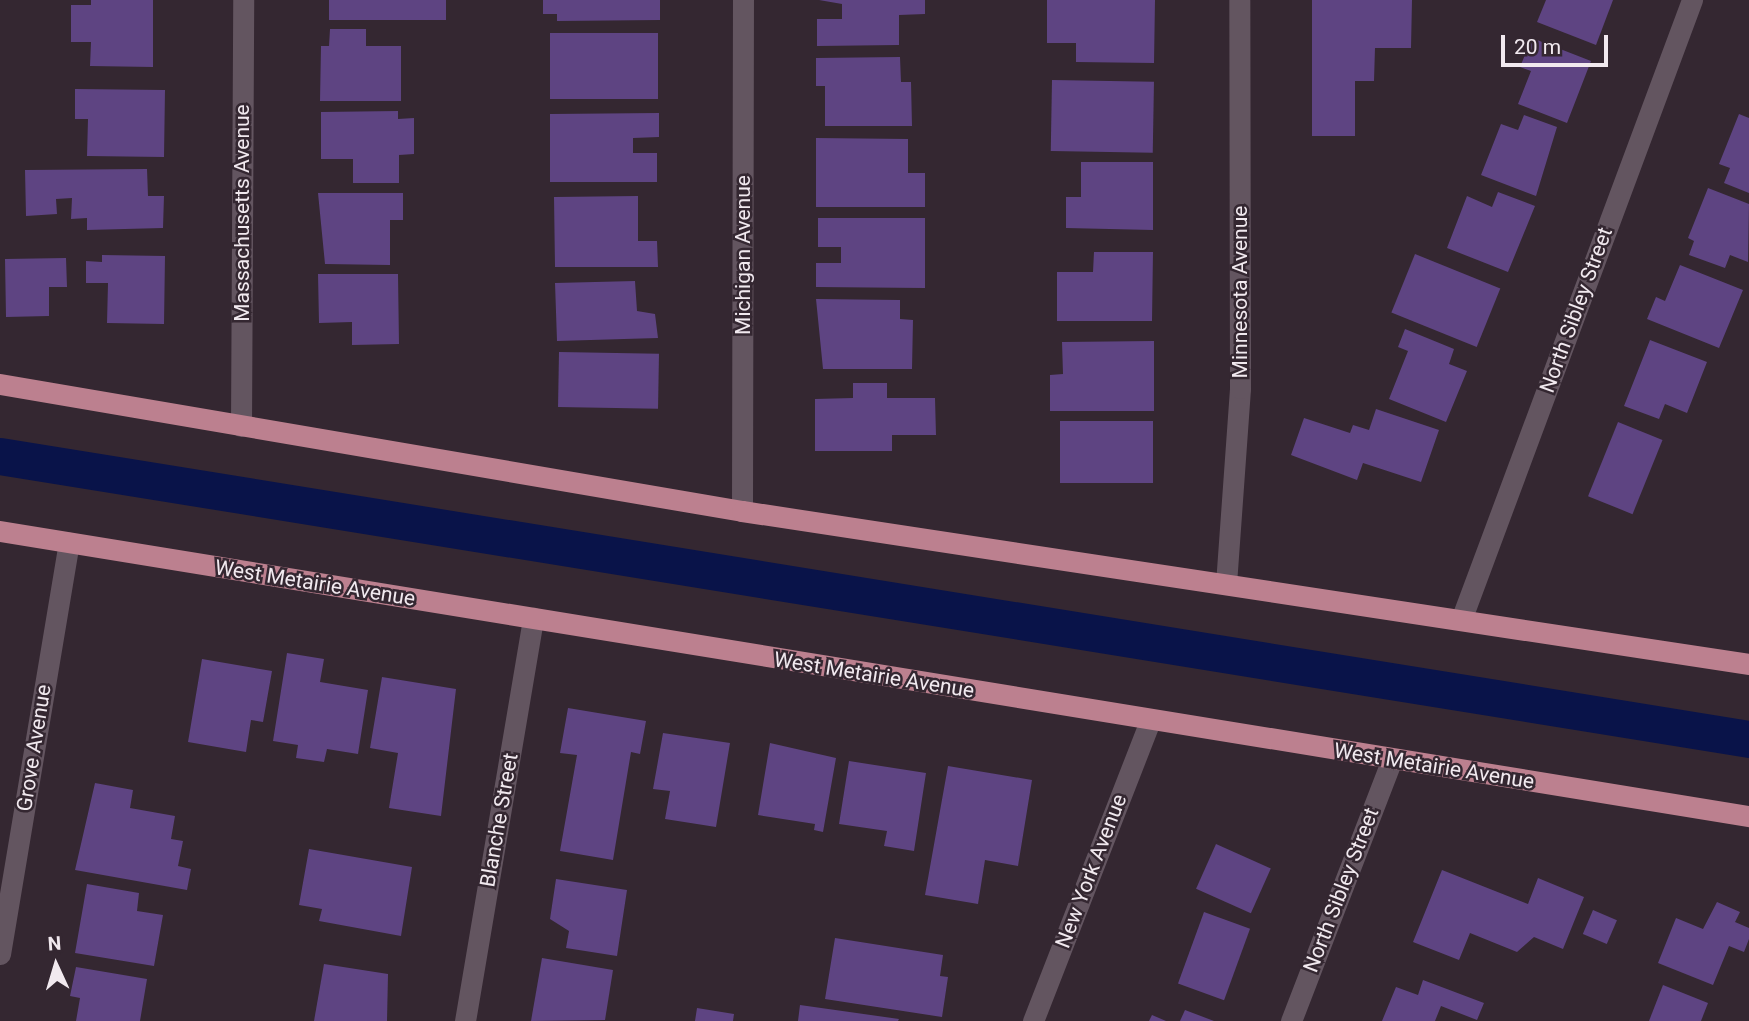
<!DOCTYPE html>
<style>
body{margin:0}
#map{position:relative;width:1749px;height:1021px;overflow:hidden;background:#342731;font-family:Roboto,sans-serif}
div>[style]{position:absolute}
.canal>*{height:37px;margin:-18.5px;padding:0 18.5px;transform-origin:18.5px;border-radius:18.5px;background:#091349}
.building>*{inset:0;background:#5e4482;transform-origin:0 0}
.minor>*{height:21px;margin:-10.5px;padding:0 10.5px;transform-origin:10.5px;border-radius:10.5px;background:#635560}
.major>*{height:21px;margin:-10.5px;padding:0 10.5px;transform-origin:10.5px;border-radius:10.5px;background:#bc808f}
span{translate:-50% -50%;white-space:nowrap;text-align:center;line-height:1.15;-webkit-text-stroke:5px #342731;paint-order:stroke}
.street-label{font-size:21px;color:#f1e9ef}
.north{position:absolute;left:21px;top:930px;width:70px;height:70px;-webkit-text-stroke:5px #342731;paint-order:stroke;rotate:356deg;font-size:19px;font-weight:700;line-height:28px;text-align:center;color:#f1e9ef}
.north::after{content:'';display:block;margin:auto;width:24px;height:32px;background:#f1e9ef;clip-path:polygon(50% 0,100% 100%,50% 72%,0 100%)}
.scale{position:absolute;left:1501px;top:35px;width:107px;height:32px;box-sizing:border-box;border:4px solid #f1e9ef;border-top:0;padding-left:9px;font-size:21px;line-height:24px;white-space:nowrap;color:#f1e9ef;-webkit-text-stroke:5px #342731;paint-order:stroke}
</style>
<div id="map">
<div class="canal">
<div style="left:0;top:456px;width:1772px;rotate:9.19deg"></div>
</div>
<div class="building">
<div style="clip-path:polygon(91px 0,153px 0,153px 67px,90px 66px,91px 42px,71px 42px,71px 5px,91px 5px)"></div>
<div style="left:329px;top:0;width:117px;height:20px"></div>
<div style="clip-path:polygon(543px 0,660px 0,660px 20px,557px 21px,557px 14px,543px 14px)"></div>
<div style="clip-path:polygon(819px 0,925px 0,925px 14px,899px 15px,899px 45px,817px 46px,817px 19px,842px 19px,842px 4px)"></div>
<div style="clip-path:polygon(1047px 0,1155px 0,1154px 63px,1076px 62px,1076px 43px,1047px 43px)"></div>
<div style="clip-path:polygon(1312px 0,1412px 0,1411px 48px,1375px 48px,1374px 81px,1355px 81px,1355px 136px,1312px 136px)"></div>
<div style="clip-path:polygon(1546px 0,1613px 0,1596px 45px,1537px 22px)"></div>
<div style="clip-path:polygon(330px 29px,366px 29px,366px 46px,401px 46px,401px 101px,320px 101px,321px 46px,329px 46px)"></div>
<div style="left:550px;top:33px;width:108px;height:66px"></div>
<div style="clip-path:polygon(1532px 38px,1591px 61px,1567px 123px,1518px 104px,1531px 71px,1520px 67px)"></div>
<div style="clip-path:polygon(900px 57px,901px 82px,911px 82px,912px 126px,825px 126px,825px 86px,816px 86px,816px 58px)"></div>
<div style="left:1052px;top:80px;width:102px;height:71px;rotate:1deg"></div>
<div style="clip-path:polygon(75px 89px,165px 90px,164px 157px,87px 156px,88px 119px,75px 119px)"></div>
<div style="clip-path:polygon(398px 111px,398px 119px,414px 118px,414px 154px,399px 155px,399px 183px,353px 183px,353px 159px,321px 159px,321px 112px)"></div>
<div style="clip-path:polygon(659px 113px,659px 137px,633px 138px,633px 153px,657px 153px,657px 182px,550px 182px,550px 114px)"></div>
<div style="clip-path:polygon(1739px 114px,1749px 118px,1749px 193px,1724px 183px,1730px 168px,1719px 164px)"></div>
<div style="clip-path:polygon(1524px 115px,1557px 127px,1536px 196px,1481px 175px,1501px 124px,1518px 130px)"></div>
<div style="clip-path:polygon(816px 138px,908px 139px,908px 173px,925px 173px,925px 207px,816px 207px)"></div>
<div style="clip-path:polygon(1081px 162px,1153px 162px,1153px 230px,1066px 228px,1066px 197px,1081px 197px)"></div>
<div style="clip-path:polygon(147px 169px,148px 196px,164px 196px,163px 228px,87px 230px,87px 218px,71px 219px,72px 198px,56px 199px,57px 214px,26px 216px,25px 170px)"></div>
<div style="clip-path:polygon(1708px 188px,1749px 204px,1748px 262px,1730px 255px,1725px 268px,1689px 255px,1694px 241px,1688px 238px)"></div>
<div style="clip-path:polygon(1498px 192px,1535px 206px,1508px 272px,1447px 248px,1467px 196px,1492px 207px)"></div>
<div style="clip-path:polygon(318px 193px,403px 193px,403px 220px,390px 220px,390px 265px,325px 264px)"></div>
<div style="clip-path:polygon(638px 196px,638px 241px,657px 241px,658px 267px,555px 267px,554px 197px)"></div>
<div style="clip-path:polygon(818px 218px,925px 218px,925px 288px,816px 287px,816px 263px,841px 263px,841px 247px,818px 247px)"></div>
<div style="clip-path:polygon(1094px 252px,1153px 252px,1152px 321px,1057px 321px,1057px 272px,1093px 272px)"></div>
<div style="left:1415px;top:254px;width:92px;height:63px;rotate:22deg"></div>
<div style="clip-path:polygon(102px 255px,165px 256px,164px 324px,107px 323px,108px 283px,86px 283px,86px 261px,102px 262px)"></div>
<div style="clip-path:polygon(66px 258px,67px 287px,49px 287px,49px 316px,6px 317px,5px 259px)"></div>
<div style="clip-path:polygon(1680px 265px,1743px 290px,1719px 348px,1647px 319px,1656px 297px,1665px 301px)"></div>
<div style="clip-path:polygon(318px 274px,398px 274px,399px 344px,352px 345px,352px 322px,319px 323px)"></div>
<div style="clip-path:polygon(635px 281px,637px 311px,655px 314px,658px 338px,557px 341px,555px 283px)"></div>
<div style="clip-path:polygon(816px 299px,900px 300px,900px 319px,913px 320px,912px 369px,823px 369px)"></div>
<div style="clip-path:polygon(1405px 329px,1454px 349px,1449px 364px,1467px 371px,1446px 422px,1389px 399px,1408px 351px,1398px 347px)"></div>
<div style="clip-path:polygon(1650px 340px,1707px 362px,1687px 413px,1665px 404px,1659px 419px,1624px 406px)"></div>
<div style="clip-path:polygon(1154px 341px,1154px 411px,1050px 411px,1050px 375px,1063px 374px,1062px 342px)"></div>
<div style="left:559px;top:352px;width:100px;height:55px;rotate:1deg"></div>
<div style="clip-path:polygon(853px 383px,887px 383px,887px 398px,935px 398px,936px 435px,892px 435px,892px 451px,815px 451px,815px 399px,853px 398px)"></div>
<div style="clip-path:polygon(1376px 409px,1439px 430px,1421px 482px,1363px 463px,1357px 480px,1291px 455px,1304px 418px,1350px 433px,1353px 425px,1369px 430px)"></div>
<div style="left:1153px;top:421px;width:62px;height:93px;rotate:90deg"></div>
<div style="left:1618px;top:422px;width:48px;height:80px;rotate:22deg"></div>
<div style="clip-path:polygon(287px 653px,324px 659px,320px 682px,368px 690px,358px 754px,327px 749px,324px 762px,296px 758px,298px 745px,273px 741px)"></div>
<div style="clip-path:polygon(202px 659px,272px 671px,263px 722px,251px 720px,246px 752px,188px 742px)"></div>
<div style="clip-path:polygon(382px 677px,456px 689px,441px 816px,389px 808px,398px 753px,370px 748px)"></div>
<div style="clip-path:polygon(568px 708px,646px 721px,640px 754px,631px 752px,613px 860px,560px 851px,577px 755px,560px 753px)"></div>
<div style="clip-path:polygon(663px 733px,730px 743px,716px 827px,665px 819px,670px 791px,653px 789px)"></div>
<div style="clip-path:polygon(770px 743px,836px 758px,823px 832px,814px 830px,815px 824px,758px 815px)"></div>
<div style="clip-path:polygon(849px 761px,926px 773px,914px 851px,884px 846px,887px 831px,839px 824px)"></div>
<div style="clip-path:polygon(948px 766px,1032px 780px,1018px 866px,985px 860px,978px 904px,925px 895px)"></div>
<div style="clip-path:polygon(95px 783px,133px 790px,130px 808px,175px 816px,171px 839px,183px 841px,178px 866px,191px 869px,187px 890px,75px 870px)"></div>
<div style="left:1216px;top:844px;width:60px;height:49px;rotate:24deg"></div>
<div style="clip-path:polygon(309px 849px,412px 867px,401px 936px,319px 921px,322px 909px,299px 905px)"></div>
<div style="clip-path:polygon(1442px 870px,1528px 904px,1538px 878px,1584px 897px,1563px 949px,1534px 937px,1517px 952px,1470px 933px,1459px 960px,1413px 942px)"></div>
<div style="clip-path:polygon(556px 879px,627px 890px,617px 956px,566px 948px,569px 931px,550px 919px)"></div>
<div style="clip-path:polygon(87px 884px,139px 893px,137px 911px,163px 915px,154px 966px,75px 953px)"></div>
<div style="clip-path:polygon(1717px 902px,1740px 912px,1735px 922px,1749px 928px,1749px 939px,1744px 952px,1729px 946px,1713px 985px,1658px 963px,1676px 918px,1703px 929px)"></div>
<div style="left:1593px;top:910px;width:26px;height:26px;rotate:23deg"></div>
<div style="left:1204px;top:912px;width:49px;height:76px;rotate:20deg"></div>
<div style="clip-path:polygon(835px 938px,943px 955px,940px 976px,948px 977px,942px 1017px,825px 999px)"></div>
<div style="clip-path:polygon(542px 958px,613px 970px,605px 1020px,531px 1021px)"></div>
<div style="clip-path:polygon(324px 964px,388px 974px,387px 1021px,314px 1021px)"></div>
<div style="clip-path:polygon(76px 967px,147px 979px,140px 1021px,76px 1021px,80px 998px,70px 996px)"></div>
<div style="clip-path:polygon(1423px 980px,1484px 1003px,1477px 1020px,1441px 1006px,1435px 1021px,1382px 1021px,1396px 987px,1418px 995px)"></div>
<div style="clip-path:polygon(1663px 985px,1708px 1003px,1701px 1021px,1649px 1021px)"></div>
<div style="clip-path:polygon(800px 1005px,899px 1019px,898px 1021px,798px 1021px)"></div>
<div style="clip-path:polygon(697px 1008px,734px 1014px,733px 1021px,695px 1021px)"></div>
<div style="clip-path:polygon(1185px 1010px,1214px 1021px,1180px 1021px)"></div>
<div style="clip-path:polygon(1152px 1015px,1166px 1021px,1149px 1021px)"></div>
</div>
<div class="minor">
<div style="left:241px;top:426px;width:426px;rotate:-89.7deg"></div>
<div style="left:742px;top:511px;width:511px;rotate:-89.89deg"></div>
<div style="left:1226px;top:584px;width:196px;rotate:-85.9deg"></div>
<div style="left:1240px;top:388px;width:388px;rotate:-90.1deg"></div>
<div style="left:1461px;top:620px;width:662px;rotate:-69.57deg"></div>
<div style="left:0;top:954px;width:417px;rotate:-80.5deg"></div>
<div style="left:465px;top:1021px;width:409px;rotate:-80.4deg"></div>
<div style="left:1033px;top:1021px;width:322px;rotate:-68.7deg"></div>
<div style="left:1291px;top:1021px;width:281px;rotate:-68.9deg"></div>
</div>
<div class="major">
<div style="left:0;top:384px;width:753px;rotate:9.71deg"></div>
<div style="left:742px;top:511px;width:1019px;rotate:8.64deg"></div>
<div style="left:0;top:531px;width:1772px;rotate:9.26deg"></div>
</div>
<div class="street-label">
<span style="left:242px;top:213px;rotate:-90deg">Massachusetts Avenue</span>
<span style="left:743px;top:255px;rotate:-90deg">Michigan Avenue</span>
<span style="left:1240px;top:292px;rotate:-90deg">Minnesota Avenue</span>
<span style="left:1576px;top:310px;rotate:-70deg">North Sibley Street</span>
<span style="left:315px;top:583px;rotate:9deg">West Metairie Avenue</span>
<span style="left:874px;top:675px;rotate:9deg">West Metairie Avenue</span>
<span style="left:34px;top:748px;rotate:-81deg">Grove Avenue</span>
<span style="left:1434px;top:766px;rotate:9deg">West Metairie Avenue</span>
<span style="left:499px;top:820px;rotate:-80deg">Blanche Street</span>
<span style="left:1091px;top:871px;rotate:-69deg">New York Avenue</span>
<span style="left:1341px;top:890px;rotate:-69deg">North Sibley Street</span>
</div>
<div class="north">N</div>
<div class="scale">20 m</div>
</div>
